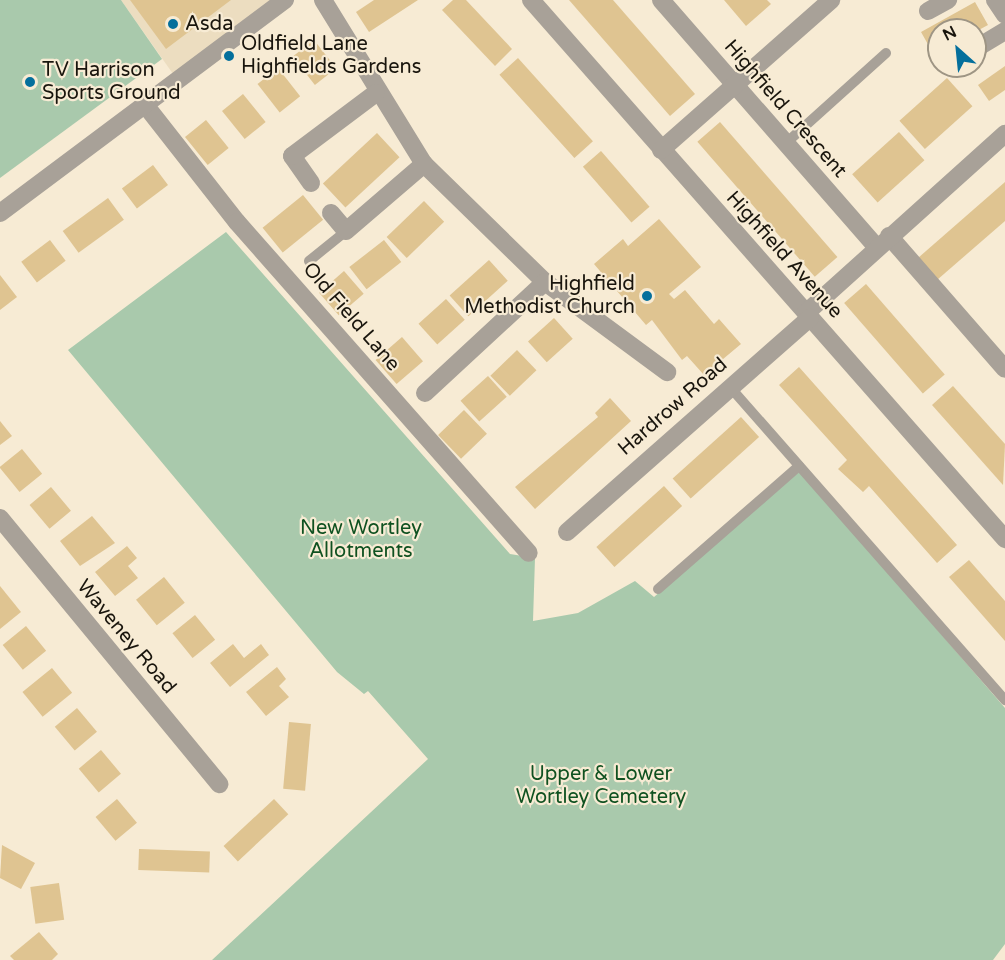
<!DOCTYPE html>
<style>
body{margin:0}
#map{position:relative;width:1005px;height:960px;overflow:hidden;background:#f7ebd4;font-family:"Varela Round",sans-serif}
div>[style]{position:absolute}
.built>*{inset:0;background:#ecddc0}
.green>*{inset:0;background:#a9c9ac}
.building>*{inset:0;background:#dfc491;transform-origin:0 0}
.service>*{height:10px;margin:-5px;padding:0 5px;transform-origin:5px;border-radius:5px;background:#a8a198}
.minor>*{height:18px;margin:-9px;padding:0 9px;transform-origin:9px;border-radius:9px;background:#a8a198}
.tertiary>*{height:18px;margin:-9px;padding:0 9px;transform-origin:9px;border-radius:9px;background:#a8a198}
.dots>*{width:16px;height:16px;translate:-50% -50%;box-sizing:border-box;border:3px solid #f7ebd4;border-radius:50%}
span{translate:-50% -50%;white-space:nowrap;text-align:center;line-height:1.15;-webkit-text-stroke:4.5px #f7ebd4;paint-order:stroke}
.poi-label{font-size:20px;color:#19150d}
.left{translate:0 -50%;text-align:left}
.right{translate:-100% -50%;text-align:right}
.street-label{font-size:20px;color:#19150d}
.park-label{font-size:20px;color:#0f5120}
.north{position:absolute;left:927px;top:18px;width:60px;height:60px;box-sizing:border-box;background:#f7ebd4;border:2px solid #9e9584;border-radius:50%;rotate:333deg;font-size:16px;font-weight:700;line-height:24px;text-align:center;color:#19150d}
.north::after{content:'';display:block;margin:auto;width:21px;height:27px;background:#046f9c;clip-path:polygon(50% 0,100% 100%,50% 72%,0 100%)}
</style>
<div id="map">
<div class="built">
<div style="clip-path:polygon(121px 0,285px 0,178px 81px)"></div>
</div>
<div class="green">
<div style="clip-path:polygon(0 0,121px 0,162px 59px,0 178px)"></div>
<div style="clip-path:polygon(226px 232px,510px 554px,535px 558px,533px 621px,578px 613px,635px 581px,654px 597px,800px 471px,1005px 708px,1005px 944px,993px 960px,212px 960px,428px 759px,368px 691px,364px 694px,337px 672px,68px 350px)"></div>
</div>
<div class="building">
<div style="clip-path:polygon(130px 0,231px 0,166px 49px)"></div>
<div style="clip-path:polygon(374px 0,418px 0,369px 32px,356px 12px)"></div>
<div style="clip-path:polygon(453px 0,466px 0,512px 49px,495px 66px,442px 10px)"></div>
<div style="clip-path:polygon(569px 0,613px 0,695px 94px,670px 116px)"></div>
<div style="clip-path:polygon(724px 0,767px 0,771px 4px,746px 26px)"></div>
<div style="clip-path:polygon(975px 2px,988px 25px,975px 32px,939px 30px,939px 52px,934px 55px,921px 32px)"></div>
<div style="left:314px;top:40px;width:36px;height:27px;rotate:52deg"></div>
<div style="left:518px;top:58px;width:112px;height:25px;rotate:48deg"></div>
<div style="clip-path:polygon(1005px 66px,1005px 90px,989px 101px,978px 85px)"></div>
<div style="left:278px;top:68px;width:36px;height:26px;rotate:52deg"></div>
<div style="left:947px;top:78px;width:38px;height:64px;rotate:48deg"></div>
<div style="left:243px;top:94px;width:36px;height:27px;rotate:51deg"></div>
<div style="left:206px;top:120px;width:36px;height:27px;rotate:51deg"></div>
<div style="left:720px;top:122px;width:179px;height:30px;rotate:49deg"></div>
<div style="left:899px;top:132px;width:38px;height:63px;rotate:48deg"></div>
<div style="left:377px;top:133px;width:33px;height:74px;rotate:47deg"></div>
<div style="left:601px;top:151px;width:74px;height:24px;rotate:49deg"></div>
<div style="left:153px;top:165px;width:25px;height:39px;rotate:53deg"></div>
<div style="clip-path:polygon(1005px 182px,1005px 221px,937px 280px,918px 258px)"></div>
<div style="left:303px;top:195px;width:32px;height:52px;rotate:51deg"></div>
<div style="left:108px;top:198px;width:27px;height:56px;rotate:54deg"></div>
<div style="left:424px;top:201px;width:29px;height:52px;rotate:46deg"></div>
<div style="clip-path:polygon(659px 219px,701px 267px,669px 294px,674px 299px,685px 290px,714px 324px,719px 319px,741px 344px,704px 375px,687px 356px,682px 360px,652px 320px,646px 325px,594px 264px,623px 239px,628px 246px)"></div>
<div style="left:50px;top:240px;width:26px;height:36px;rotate:53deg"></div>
<div style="left:384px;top:240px;width:28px;height:44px;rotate:52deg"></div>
<div style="left:489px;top:260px;width:28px;height:53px;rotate:48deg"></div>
<div style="left:344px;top:271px;width:30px;height:33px;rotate:49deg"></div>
<div style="clip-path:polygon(0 275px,17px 297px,0 310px)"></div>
<div style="left:866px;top:284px;width:120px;height:29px;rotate:49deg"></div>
<div style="left:446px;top:299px;width:28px;height:37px;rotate:48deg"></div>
<div style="left:554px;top:318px;width:28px;height:35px;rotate:48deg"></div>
<div style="left:402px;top:337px;width:32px;height:35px;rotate:49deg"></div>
<div style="left:517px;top:350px;width:28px;height:37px;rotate:46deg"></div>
<div style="clip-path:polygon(799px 367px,957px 545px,937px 563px,869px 486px,863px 492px,838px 469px,847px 460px,779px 385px)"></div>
<div style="left:488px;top:376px;width:28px;height:37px;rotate:48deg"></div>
<div style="clip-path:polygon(953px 386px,1005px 444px,1003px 485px,932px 405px)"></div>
<div style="clip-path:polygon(610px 398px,631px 421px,535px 509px,515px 487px,598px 417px,595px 413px)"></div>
<div style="left:464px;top:410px;width:33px;height:36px;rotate:46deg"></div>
<div style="left:741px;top:417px;width:27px;height:92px;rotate:48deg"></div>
<div style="clip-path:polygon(0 421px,12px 436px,0 445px)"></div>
<div style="left:22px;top:449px;width:32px;height:29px;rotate:51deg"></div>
<div style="left:664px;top:486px;width:27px;height:91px;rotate:48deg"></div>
<div style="left:51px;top:487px;width:31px;height:28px;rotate:50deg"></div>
<div style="clip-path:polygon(92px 516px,115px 543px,80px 566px,60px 541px)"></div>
<div style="clip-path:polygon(127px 546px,137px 558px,128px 566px,138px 578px,115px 596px,95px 572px)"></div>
<div style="clip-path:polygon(969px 560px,1005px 601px,1005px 641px,949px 577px)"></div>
<div style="left:164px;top:577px;width:33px;height:36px;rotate:51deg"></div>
<div style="clip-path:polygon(0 586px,21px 612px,0 629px)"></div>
<div style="left:195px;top:615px;width:32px;height:29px;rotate:51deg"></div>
<div style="left:26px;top:626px;width:32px;height:30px;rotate:51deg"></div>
<div style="clip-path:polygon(233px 644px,244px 658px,261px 644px,269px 655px,230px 687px,210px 663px)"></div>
<div style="clip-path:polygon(277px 667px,286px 679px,279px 686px,289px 697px,266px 716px,246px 692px)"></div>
<div style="left:52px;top:668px;width:32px;height:38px;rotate:51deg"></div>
<div style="left:77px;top:708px;width:31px;height:29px;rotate:50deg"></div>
<div style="left:289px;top:722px;width:22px;height:67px;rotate:5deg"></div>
<div style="left:101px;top:750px;width:31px;height:29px;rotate:50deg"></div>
<div style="left:117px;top:799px;width:31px;height:28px;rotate:50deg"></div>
<div style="left:274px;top:799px;width:21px;height:69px;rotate:47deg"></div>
<div style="clip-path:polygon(2px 845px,35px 863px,21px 889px,0 878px)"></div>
<div style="left:139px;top:849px;width:71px;height:21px;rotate:2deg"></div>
<div style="left:59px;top:883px;width:37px;height:29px;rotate:82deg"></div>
<div style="clip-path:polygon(39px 932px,58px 954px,52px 960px,14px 960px,10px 956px)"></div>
</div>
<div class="service">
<div style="left:785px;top:144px;width:136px;rotate:-42deg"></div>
<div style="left:309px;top:261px;width:48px;rotate:-39deg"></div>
<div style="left:730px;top:387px;width:417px;rotate:48.7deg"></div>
<div style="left:658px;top:589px;width:187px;rotate:-41.1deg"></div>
</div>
<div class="minor">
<div style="left:323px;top:0;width:193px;rotate:58.4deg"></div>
<div style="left:424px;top:164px;width:169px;rotate:44.3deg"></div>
<div style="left:545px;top:282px;width:152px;rotate:36.4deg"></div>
<div style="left:531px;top:0;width:718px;rotate:48.67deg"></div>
<div style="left:661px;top:0;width:329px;rotate:48.9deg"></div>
<div style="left:995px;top:0;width:18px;rotate:56deg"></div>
<div style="left:928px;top:11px;width:23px;rotate:-29deg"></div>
<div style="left:975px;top:49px;width:35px;rotate:-31deg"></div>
<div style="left:146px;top:106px;width:147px;rotate:51.9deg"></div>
<div style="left:237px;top:222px;width:441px;rotate:48.6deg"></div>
<div style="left:661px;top:150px;width:227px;rotate:-41.4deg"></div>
<div style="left:311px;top:183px;width:33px;rotate:-125deg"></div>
<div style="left:292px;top:156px;width:105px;rotate:-36.9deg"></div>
<div style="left:331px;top:213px;width:23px;rotate:50deg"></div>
<div style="left:346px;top:231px;width:103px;rotate:-40.7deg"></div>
<div style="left:889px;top:236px;width:176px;rotate:48.9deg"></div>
<div style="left:806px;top:313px;width:268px;rotate:-42deg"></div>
<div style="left:425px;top:393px;width:163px;rotate:-42.8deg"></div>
<div style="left:0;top:518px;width:345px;rotate:50.5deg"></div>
<div style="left:567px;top:532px;width:324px;rotate:-41.4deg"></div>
</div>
<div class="tertiary">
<div style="left:0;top:213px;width:356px;rotate:-36.8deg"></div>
</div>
<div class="dots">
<div style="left:173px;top:24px;background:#046f9c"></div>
<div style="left:229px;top:56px;background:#046f9c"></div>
<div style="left:30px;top:82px;background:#046f9c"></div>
<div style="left:647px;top:296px;background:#046f9c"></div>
</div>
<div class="poi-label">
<span class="left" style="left:185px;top:24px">Asda</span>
<span class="left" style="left:241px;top:56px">Oldfield Lane<br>Highfields Gardens</span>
<span class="left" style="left:42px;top:82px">TV Harrison<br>Sports Ground</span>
<span class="right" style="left:635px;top:296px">Highfield<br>Methodist Church</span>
</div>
<div class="street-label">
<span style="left:785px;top:109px;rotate:49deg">Highfield Crescent</span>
<span style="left:784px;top:255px;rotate:48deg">Highfield Avenue</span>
<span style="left:351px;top:317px;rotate:49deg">Old Field Lane</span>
<span style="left:673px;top:407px;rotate:-41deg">Hardrow Road</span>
<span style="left:126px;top:637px;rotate:50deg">Waveney Road</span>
</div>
<div class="park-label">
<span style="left:361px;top:540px">New Wortley<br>Allotments</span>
<span style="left:601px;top:786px">Upper &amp; Lower<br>Wortley Cemetery</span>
</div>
<div class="north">N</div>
</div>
